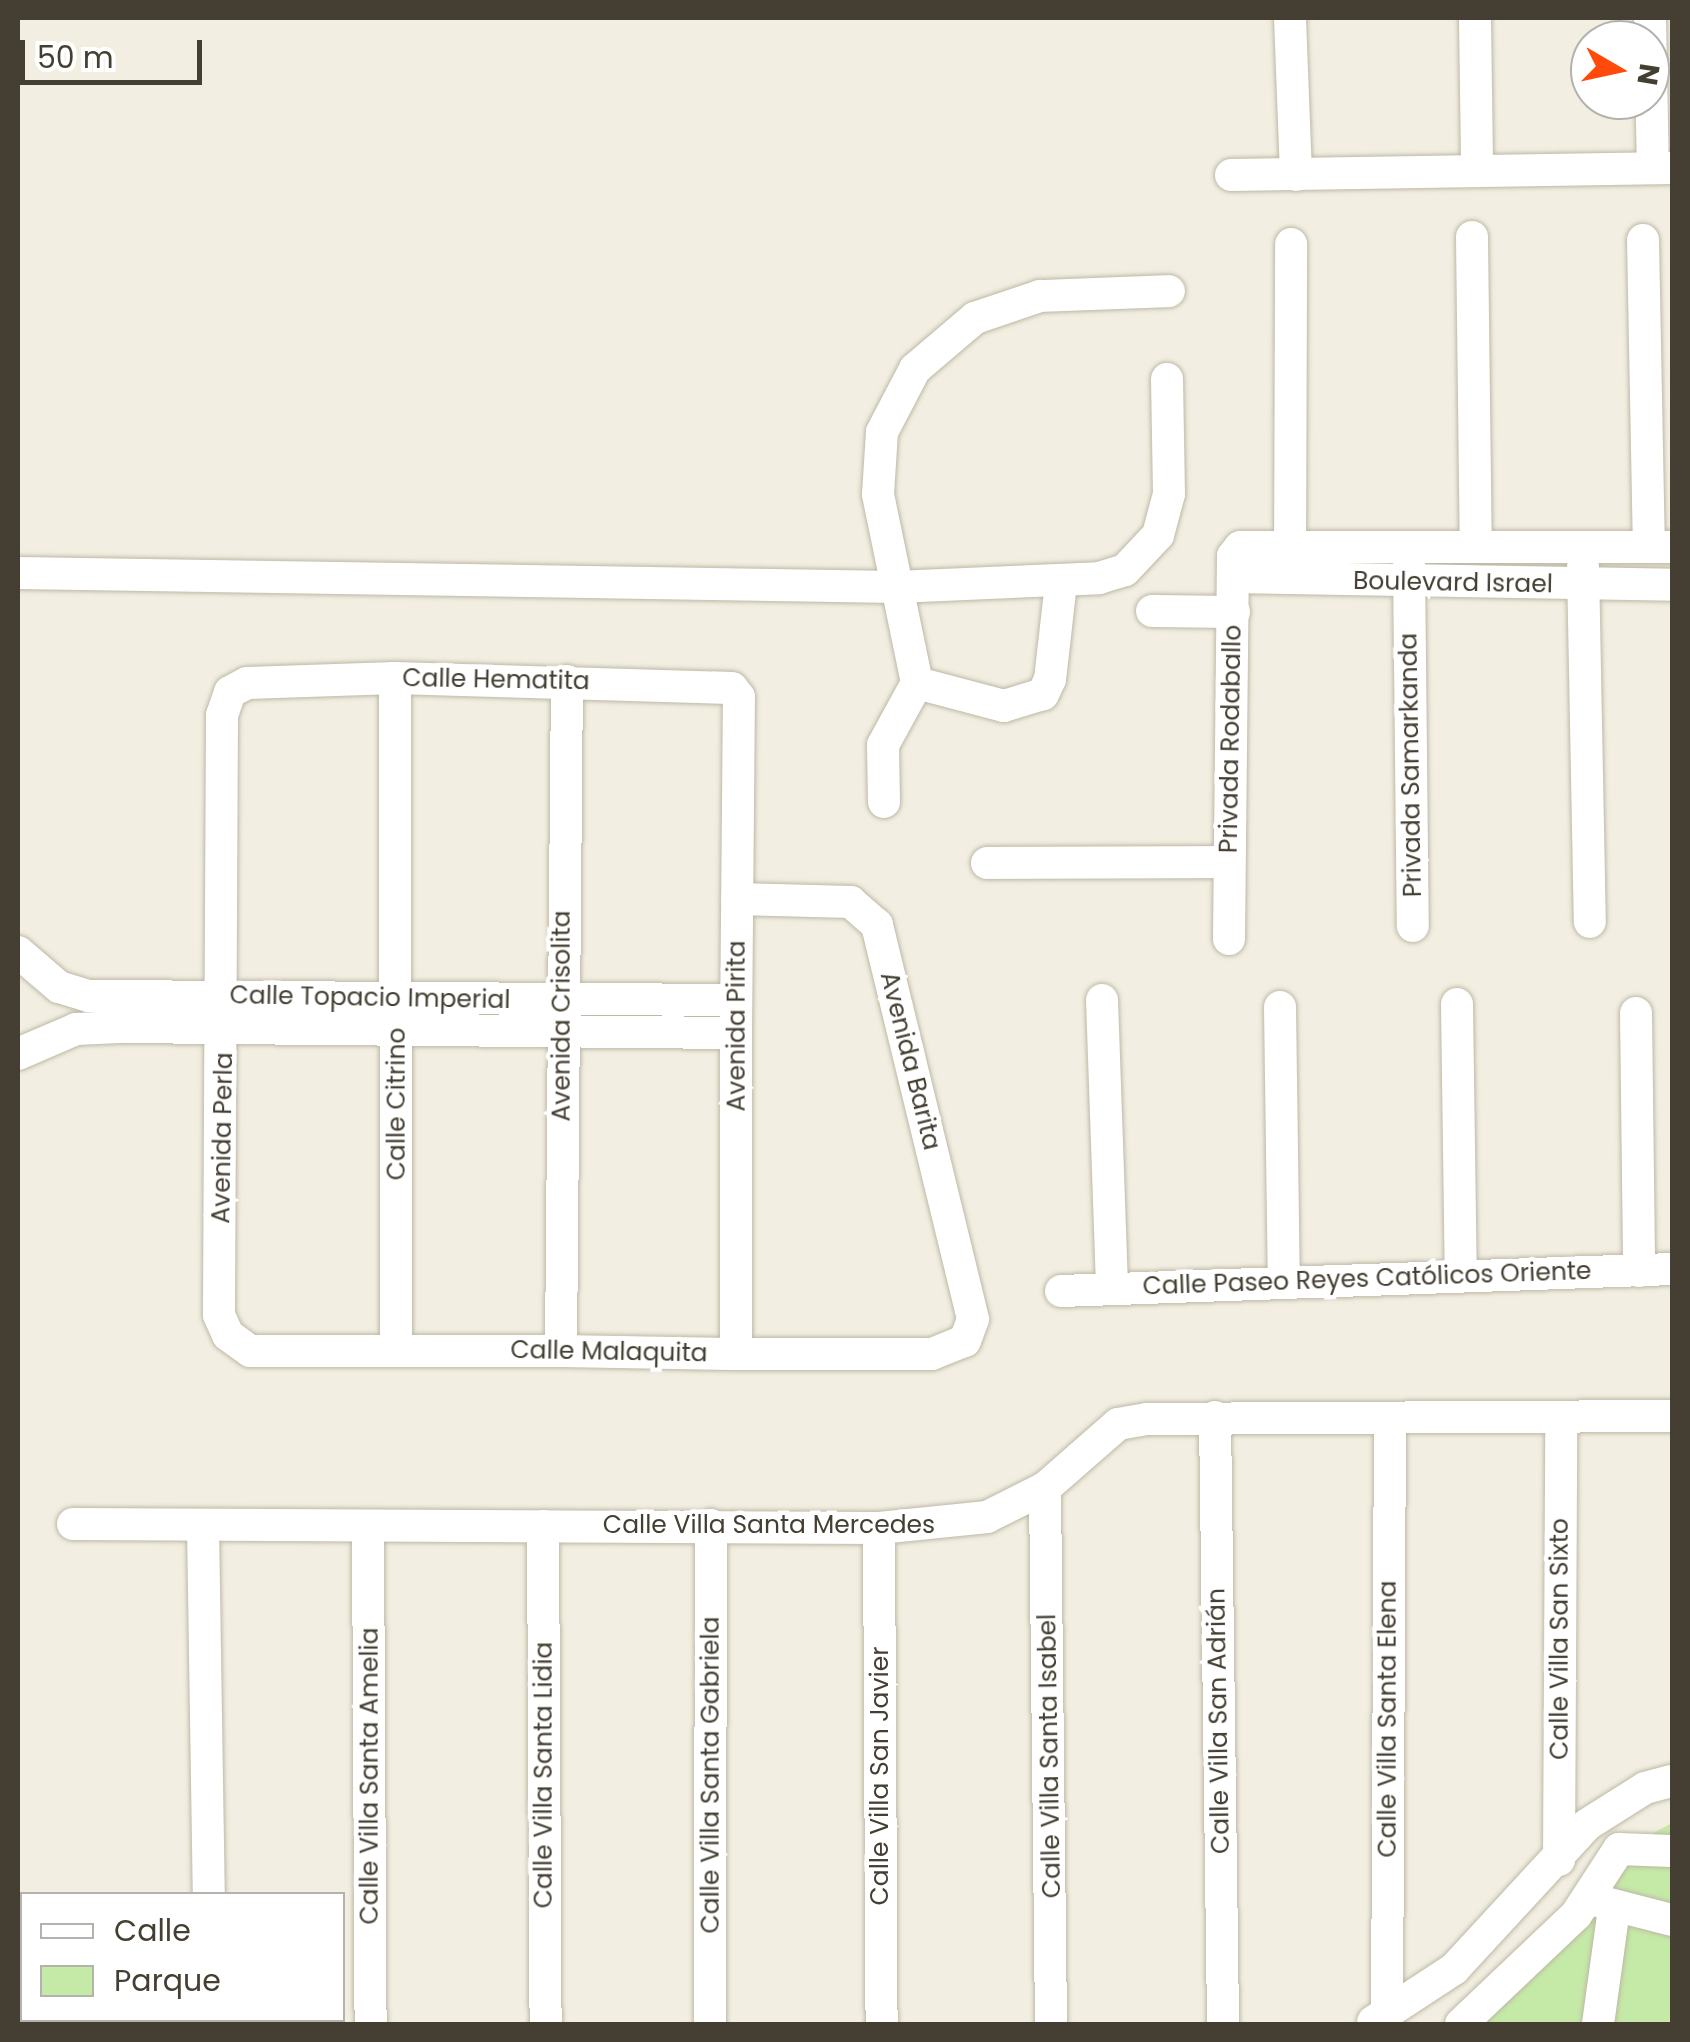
<!DOCTYPE html>
<meta charset="utf-8">
<style>
body{margin:0}
#map{position:relative;width:1690px;height:2042px;overflow:hidden;background:#f2efe2;font-family:Poppins,sans-serif}
div>[style]{position:absolute}
.green>*{inset:0;background:#c5eaa7}
.roads{filter:drop-shadow(0 0 2px #beb8a4) drop-shadow(0 0 2px #beb8a4)}
.minor>*{height:32px;margin:-16px;padding:0 16px;transform-origin:16px;border-radius:16px;background:#fff}
span{translate:-50% -50%;white-space:nowrap;text-align:center;line-height:1.15;-webkit-text-stroke:9px #fff;paint-order:stroke}
.street-label{font-size:25px;color:#443f32}
.frame{position:absolute;inset:0;border:20px solid #443f32;pointer-events:none}
.legend{position:absolute;left:20px;top:1892px;width:325px;height:130px;box-sizing:border-box;background:#fff;border:2px solid #b4b2ad;margin:0;padding:12px 18px;list-style:none;font-size:30px;color:#443f32}
.legend li{display:flex;align-items:center;gap:20px;height:50px}
.legend b{width:50px;border:2px solid #b4b2ad}
.north{position:absolute;left:1570px;top:20px;width:100px;height:100px;box-sizing:border-box;background:#fff;border:2px solid #b4b2ad;border-radius:50%;rotate:99deg;font-size:28px;font-weight:700;line-height:40px;text-align:center;color:#443f32}
.north::after{content:'';display:block;margin:auto;width:35px;height:45px;background:#ff4a0c;clip-path:polygon(50% 0,100% 100%,50% 72%,0 100%)}
.scale{position:absolute;left:20px;top:40px;width:182px;height:45px;box-sizing:border-box;border:5px solid #443f32;border-top:0;padding-left:12px;font-size:30px;line-height:35px;white-space:nowrap;color:#443f32;-webkit-text-stroke:8px #fff;paint-order:stroke}
</style>
<div id="map">
<div class="green">
<div style="clip-path:polygon(1672px 1823px,1672px 2024px,1468px 2024px,1623px 1849px)"></div>
</div>
<div class="roads">
<div class="minor">
<div style="left:1290px;top:18px;width:157px;rotate:87.8deg"></div>
<div style="left:1475px;top:18px;width:152px;rotate:89.2deg"></div>
<div style="left:1650px;top:18px;width:150px;rotate:88.9deg"></div>
<div style="left:1231px;top:175px;width:441px;rotate:-0.9deg"></div>
<div style="left:1472px;top:237px;width:310px;rotate:89.3deg"></div>
<div style="left:1643px;top:240px;width:307px;rotate:88.9deg"></div>
<div style="left:1290px;top:564px;width:320px;rotate:-89.8deg"></div>
<div style="left:1409px;top:565px;width:361px;rotate:89.4deg"></div>
<div style="left:1583px;top:567px;width:355px;rotate:88.9deg"></div>
<div style="left:18px;top:573px;width:878px;rotate:0.91deg"></div>
<div style="left:896px;top:587px;width:203px;rotate:-2.5deg"></div>
<div style="left:1099px;top:578px;width:27px;rotate:-17deg"></div>
<div style="left:1125px;top:570px;width:48px;rotate:-46.7deg"></div>
<div style="left:1158px;top:535px;width:42px;rotate:-75deg"></div>
<div style="left:1169px;top:494px;width:115px;rotate:-91deg"></div>
<div style="left:1233px;top:577px;width:439px;rotate:1deg"></div>
<div style="left:1061px;top:583px;width:97px;rotate:96.5deg"></div>
<div style="left:1050px;top:679px;width:17px;rotate:115deg"></div>
<div style="left:1043px;top:694px;width:41px;rotate:162.9deg"></div>
<div style="left:1004px;top:706px;width:90px;rotate:-165.2deg"></div>
<div style="left:917px;top:683px;width:193px;rotate:-101.7deg"></div>
<div style="left:878px;top:494px;width:62px;rotate:-86.3deg"></div>
<div style="left:882px;top:432px;width:71px;rotate:-62.4deg"></div>
<div style="left:915px;top:369px;width:79px;rotate:-40.4deg"></div>
<div style="left:975px;top:318px;width:69px;rotate:-18.7deg"></div>
<div style="left:1040px;top:296px;width:129px;rotate:-2.2deg"></div>
<div style="left:1152px;top:611px;width:82px;rotate:0.7deg"></div>
<div style="left:395px;top:678px;width:672px;rotate:89.91deg"></div>
<div style="left:884px;top:802px;width:57px;rotate:-91deg"></div>
<div style="left:883px;top:745px;width:71px;rotate:-61.3deg"></div>
<div style="left:987px;top:863px;width:241px;rotate:-0.2deg"></div>
<div style="left:1229px;top:939px;width:383px;rotate:-89.4deg"></div>
<div style="left:1233px;top:556px;width:11px;rotate:-52deg"></div>
<div style="left:1240px;top:547px;width:432px"></div>
<div style="left:18px;top:952px;width:54px;rotate:40.5deg"></div>
<div style="left:59px;top:987px;width:30px;rotate:17deg"></div>
<div style="left:88px;top:996px;width:648px;rotate:0.35deg"></div>
<div style="left:1102px;top:1000px;width:287px;rotate:88deg"></div>
<div style="left:1457px;top:1004px;width:270px;rotate:89.2deg"></div>
<div style="left:1280px;top:1007px;width:275px;rotate:89.2deg"></div>
<div style="left:1636px;top:1013px;width:258px;rotate:89.3deg"></div>
<div style="left:18px;top:1054px;width:63px;rotate:-23.3deg"></div>
<div style="left:76px;top:1029px;width:44px;rotate:-2.6deg"></div>
<div style="left:120px;top:1027px;width:616px;rotate:0.56deg"></div>
<div style="left:1061px;top:1291px;width:611px;rotate:-2.06deg"></div>
<div style="left:561px;top:1351px;width:670px;rotate:-89.49deg"></div>
<div style="left:736px;top:1354px;width:321px;rotate:-90deg"></div>
<div style="left:736px;top:1033px;width:336px;rotate:-89.5deg"></div>
<div style="left:739px;top:697px;width:11px;rotate:-128deg"></div>
<div style="left:732px;top:688px;width:337px;rotate:-178.3deg"></div>
<div style="left:395px;top:678px;width:148px;rotate:178.1deg"></div>
<div style="left:247px;top:683px;width:19px;rotate:152deg"></div>
<div style="left:230px;top:692px;width:24px;rotate:109deg"></div>
<div style="left:222px;top:715px;width:600px;rotate:90.29deg"></div>
<div style="left:219px;top:1315px;width:22px;rotate:66deg"></div>
<div style="left:228px;top:1335px;width:27px;rotate:36deg"></div>
<div style="left:250px;top:1351px;width:311px"></div>
<div style="left:561px;top:1351px;width:175px;rotate:1deg"></div>
<div style="left:736px;top:1354px;width:196px"></div>
<div style="left:932px;top:1354px;width:35px;rotate:-22deg"></div>
<div style="left:965px;top:1341px;width:23px;rotate:-70deg"></div>
<div style="left:973px;top:1319px;width:406px;rotate:-103.7deg"></div>
<div style="left:877px;top:925px;width:35px;rotate:-139deg"></div>
<div style="left:851px;top:902px;width:114px;rotate:-178.5deg"></div>
<div style="left:1215px;top:1417px;width:607px;rotate:89.24deg"></div>
<div style="left:1045px;top:1488px;width:536px;rotate:89.36deg"></div>
<div style="left:73px;top:1524px;width:806px;rotate:0.28deg"></div>
<div style="left:879px;top:1528px;width:109px;rotate:-5.8deg"></div>
<div style="left:987px;top:1517px;width:65px;rotate:-26.6deg"></div>
<div style="left:1045px;top:1488px;width:97px;rotate:-41.2deg"></div>
<div style="left:1118px;top:1424px;width:29px;rotate:-10deg"></div>
<div style="left:1147px;top:1419px;width:525px;rotate:-0.33deg"></div>
<div style="left:203px;top:1526px;width:368px;rotate:89.1deg"></div>
<div style="left:543px;top:1526px;width:498px;rotate:89.7deg"></div>
<div style="left:368px;top:1528px;width:496px;rotate:89.7deg"></div>
<div style="left:879px;top:1528px;width:496px;rotate:89.7deg"></div>
<div style="left:1559px;top:1860px;width:442px;rotate:-89.7deg"></div>
<div style="left:1594px;top:1900px;width:81px;rotate:14.4deg"></div>
<div style="left:211px;top:2020px;width:4px;rotate:90deg"></div>
<div style="left:1373px;top:2022px;width:97px;rotate:-33.2deg"></div>
<div style="left:1454px;top:1969px;width:197px;rotate:-47.3deg"></div>
<div style="left:1588px;top:1824px;width:67px;rotate:-32.3deg"></div>
<div style="left:1645px;top:1788px;width:28px;rotate:-15deg"></div>
<div style="left:710px;top:2024px;width:499px;rotate:-89.9deg"></div>
<div style="left:1387px;top:2024px;width:604px;rotate:-89.72deg"></div>
<div style="left:1461px;top:2024px;width:158px;rotate:-43.5deg"></div>
<div style="left:1576px;top:1915px;width:79px;rotate:-56.9deg"></div>
<div style="left:1619px;top:1849px;width:53px;rotate:2.2deg"></div>
<div style="left:1598px;top:2024px;width:117px;rotate:-82.1deg"></div>
</div>
</div>
<div class="street-label">
<span style="left:1453px;top:583px;rotate:1deg">Boulevard Israel</span>
<span style="left:496px;top:680px;rotate:1deg">Calle Hematita</span>
<span style="left:1231px;top:739px;rotate:-89deg">Privada Rodaballo</span>
<span style="left:1411px;top:765px;rotate:-91deg">Privada Samarkanda</span>
<span style="left:370px;top:998px;rotate:1deg">Calle Topacio Imperial</span>
<span style="left:562px;top:1016px;rotate:-90deg">Avenida Crisolita</span>
<span style="left:737px;top:1026px;rotate:-90deg">Avenida Pirita</span>
<span style="left:910px;top:1061px;rotate:76deg">Avenida Barita</span>
<span style="left:397px;top:1104px;rotate:-90deg">Calle Citrino</span>
<span style="left:223px;top:1138px;rotate:-89deg">Avenida Perla</span>
<span style="left:1367px;top:1279px;rotate:-2deg">Calle Paseo Reyes Católicos Oriente</span>
<span style="left:609px;top:1352px;rotate:1deg">Calle Malaquita</span>
<span style="left:769px;top:1525px">Calle Villa Santa Mercedes</span>
<span style="left:1560px;top:1639px;rotate:-90deg">Calle Villa San Sixto</span>
<span style="left:1388px;top:1719px;rotate:-90deg">Calle Villa Santa Elena</span>
<span style="left:1219px;top:1721px;rotate:-91deg">Calle Villa San Adrián</span>
<span style="left:1050px;top:1756px;rotate:-91deg">Calle Villa Santa Isabel</span>
<span style="left:544px;top:1775px;rotate:-90deg">Calle Villa Santa Lidia</span>
<span style="left:711px;top:1775px;rotate:-90deg">Calle Villa Santa Gabriela</span>
<span style="left:370px;top:1776px;rotate:-90deg">Calle Villa Santa Amelia</span>
<span style="left:880px;top:1776px;rotate:-90deg">Calle Villa San Javier</span>
</div>
<div class="frame"></div>
<ul class="legend">
<li><b style="height:12px;background:#fff"></b>Calle</li>
<li><b style="height:28px;background:#c5eaa7"></b>Parque</li>
</ul>
<div class="north">N</div>
<div class="scale">50 m</div>
</div>
